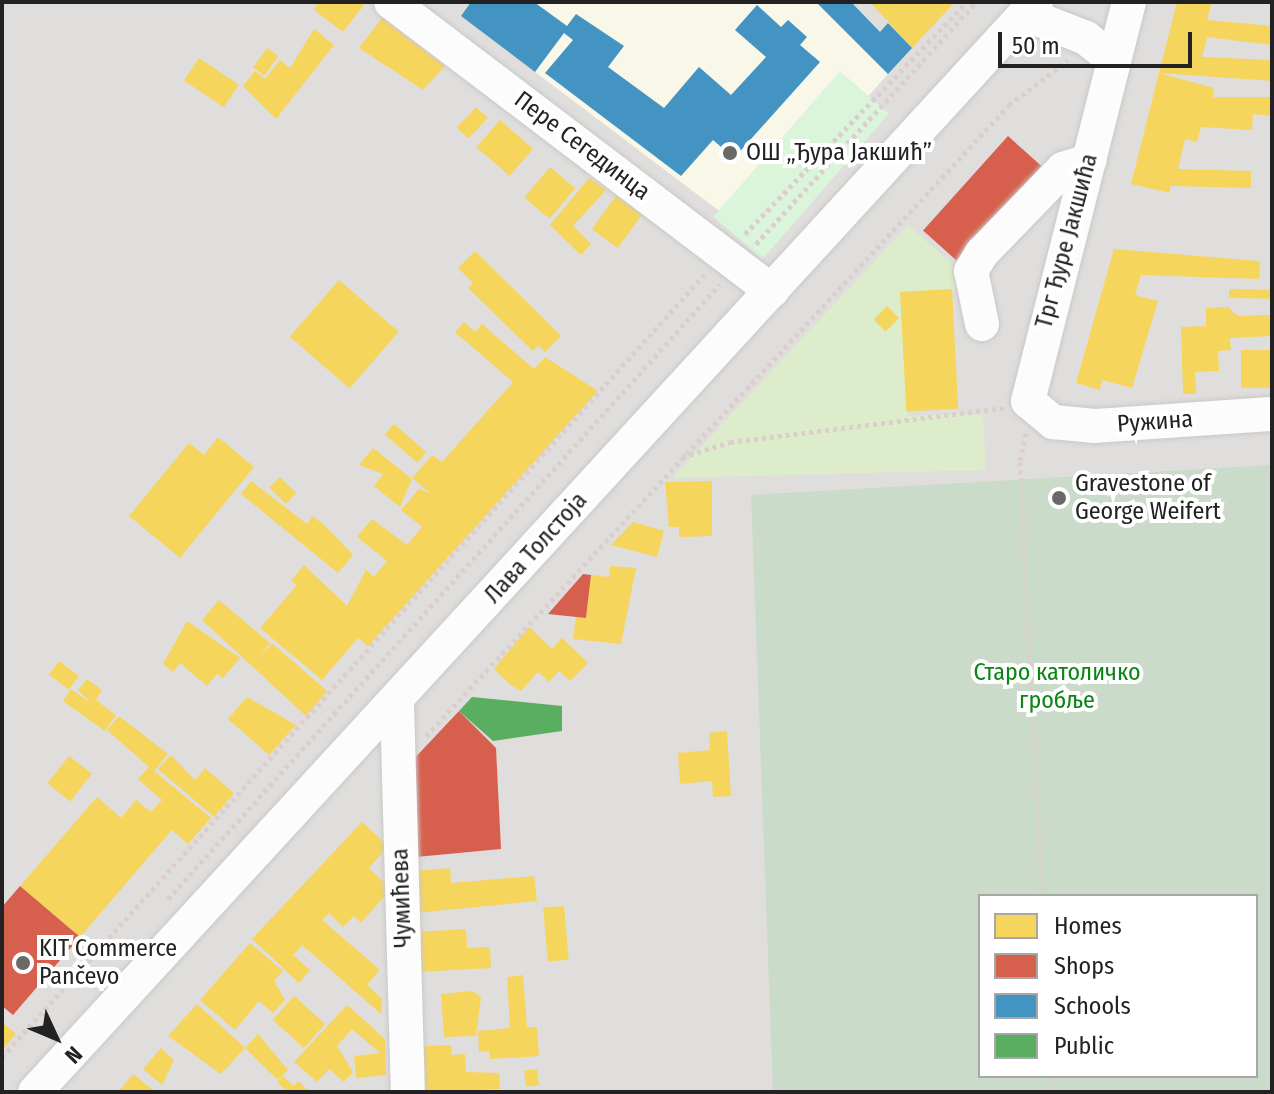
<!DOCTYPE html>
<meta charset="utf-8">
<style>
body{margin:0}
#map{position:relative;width:1274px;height:1094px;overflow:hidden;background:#f0eeeb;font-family:"Fira Sans Condensed",sans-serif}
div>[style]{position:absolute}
.residential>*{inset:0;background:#dfdedc}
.education>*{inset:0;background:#f8f7e8}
.grass>*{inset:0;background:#ddeccb}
.cemetery>*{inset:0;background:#cadbca}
.park>*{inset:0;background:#daf5da;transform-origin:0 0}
.homes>*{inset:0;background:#f6d55c;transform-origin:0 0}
.shops>*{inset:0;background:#d6604d;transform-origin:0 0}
.schools>*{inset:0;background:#4393c3}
.public>*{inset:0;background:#5aae61}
.path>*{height:5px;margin-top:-2.5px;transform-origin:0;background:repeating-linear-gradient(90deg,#dccecd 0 4px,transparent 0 8px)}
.roads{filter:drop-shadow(0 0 2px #c9c8c7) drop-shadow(0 0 2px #c9c8c7)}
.minor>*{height:34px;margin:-17px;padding:0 17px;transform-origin:17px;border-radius:17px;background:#fdfcfc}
.dots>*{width:22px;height:22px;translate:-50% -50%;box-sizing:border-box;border:4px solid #fff;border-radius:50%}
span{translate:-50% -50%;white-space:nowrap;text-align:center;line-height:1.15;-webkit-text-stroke:8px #fff;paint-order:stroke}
.street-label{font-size:24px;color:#222}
.poi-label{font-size:24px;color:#222}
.left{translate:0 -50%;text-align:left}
.park-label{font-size:24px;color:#0c8416}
.frame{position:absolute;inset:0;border:4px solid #222;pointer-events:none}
.legend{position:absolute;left:978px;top:894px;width:280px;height:184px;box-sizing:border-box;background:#fff;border:2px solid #a7a7a7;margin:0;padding:10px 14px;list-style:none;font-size:24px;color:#222}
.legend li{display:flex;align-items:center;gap:16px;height:40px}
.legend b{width:40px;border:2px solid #a7a7a7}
.north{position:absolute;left:16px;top:998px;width:80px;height:80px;-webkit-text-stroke:6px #fff;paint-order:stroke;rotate:134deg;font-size:22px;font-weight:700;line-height:32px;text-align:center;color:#222}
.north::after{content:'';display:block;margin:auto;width:28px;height:36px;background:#222;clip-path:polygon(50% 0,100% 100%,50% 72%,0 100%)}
.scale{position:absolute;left:998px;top:32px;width:194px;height:36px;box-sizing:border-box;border:4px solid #222;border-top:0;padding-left:10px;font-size:24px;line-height:28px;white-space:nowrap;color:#222;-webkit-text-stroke:6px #fff;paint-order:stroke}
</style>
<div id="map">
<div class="residential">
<div style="clip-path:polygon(evenodd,2px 2px,1272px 2px,1272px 1092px,2px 1092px,2px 2px,980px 896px,1256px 896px,1256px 1076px,980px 1076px,980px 896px)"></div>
</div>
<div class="education">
<div style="clip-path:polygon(471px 2px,816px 2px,888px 74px,747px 232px,461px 16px)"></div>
</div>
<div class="grass">
<div style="clip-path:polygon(908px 225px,953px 265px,966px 289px,901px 300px,908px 416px,983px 414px,986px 470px,672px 478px)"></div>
</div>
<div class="cemetery">
<div style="clip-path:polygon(evenodd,1272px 465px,1272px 1092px,773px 1092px,751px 495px,1272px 465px,980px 896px,1256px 896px,1256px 1076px,980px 1076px,980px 896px)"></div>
</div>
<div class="park">
<div style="left:840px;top:71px;width:65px;height:193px;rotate:41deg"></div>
</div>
<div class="homes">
<div style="clip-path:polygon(319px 2px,359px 2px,364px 5px,343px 32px,314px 10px)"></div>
<div style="clip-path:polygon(870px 2px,955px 2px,912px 48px)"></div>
<div style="clip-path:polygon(1177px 2px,1212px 2px,1207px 20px,1272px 26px,1272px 45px,1207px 37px,1202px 57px,1272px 60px,1272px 81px,1159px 73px)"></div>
<div style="clip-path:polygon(382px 18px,445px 66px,423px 90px,359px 48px)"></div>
<div style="clip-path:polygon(314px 29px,334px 45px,276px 119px,243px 86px,255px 71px,265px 79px,280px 60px,290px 68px)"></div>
<div style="left:267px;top:48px;width:14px;height:24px;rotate:36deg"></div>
<div style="left:199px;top:58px;width:48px;height:27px;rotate:34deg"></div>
<div style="clip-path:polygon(1159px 73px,1214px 88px,1213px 97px,1272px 97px,1272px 116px,1253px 114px,1252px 130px,1201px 127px,1197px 142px,1185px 139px,1178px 169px,1251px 171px,1251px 188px,1170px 186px,1170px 193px,1131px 184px)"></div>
<div style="left:476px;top:107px;width:16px;height:28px;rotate:43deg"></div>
<div style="left:500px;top:120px;width:44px;height:36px;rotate:41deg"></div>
<div style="left:550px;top:167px;width:33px;height:40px;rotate:40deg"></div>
<div style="clip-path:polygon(589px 178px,606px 190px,573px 226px,591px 244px,581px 255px,550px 225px)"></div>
<div style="left:616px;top:196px;width:32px;height:41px;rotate:36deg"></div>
<div style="clip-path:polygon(1114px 249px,1260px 261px,1259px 279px,1141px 275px,1135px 295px,1158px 301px,1132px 388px,1102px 380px,1100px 390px,1076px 383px)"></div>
<div style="clip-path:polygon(475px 251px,561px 336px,545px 352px,538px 345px,533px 351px,468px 288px,473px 283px,458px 268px)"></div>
<div style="left:339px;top:280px;width:79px;height:75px;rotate:41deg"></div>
<div style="left:952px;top:289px;width:120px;height:52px;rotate:87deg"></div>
<div style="left:1229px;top:289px;width:43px;height:9px;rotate:1deg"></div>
<div style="left:887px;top:306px;width:17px;height:19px;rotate:45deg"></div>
<div style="clip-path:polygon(1228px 307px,1238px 316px,1272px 315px,1272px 336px,1230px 338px,1231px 350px,1218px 351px,1219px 371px,1195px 372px,1196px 394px,1183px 394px,1181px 327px,1206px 326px,1206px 308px)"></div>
<div style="clip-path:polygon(464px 322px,475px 332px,482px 324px,534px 369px,545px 357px,598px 391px,368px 646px,358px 638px,322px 680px,260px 628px,297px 585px,291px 581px,304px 565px,347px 606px,366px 570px,374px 577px,387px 561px,357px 537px,372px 519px,407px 545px,422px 527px,401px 510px,419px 489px,430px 493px,412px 478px,432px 455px,442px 462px,513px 382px,455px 332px)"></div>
<div style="left:1272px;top:350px;width:38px;height:31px;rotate:90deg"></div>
<div style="left:394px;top:424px;width:43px;height:14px;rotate:41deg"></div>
<div style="clip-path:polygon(218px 437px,254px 467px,180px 558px,129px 516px,189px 443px,204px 455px)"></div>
<div style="clip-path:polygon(373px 448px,412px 479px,400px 507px,374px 486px,383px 474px,359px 465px)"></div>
<div style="left:280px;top:477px;width:23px;height:15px;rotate:45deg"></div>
<div style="clip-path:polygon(251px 481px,307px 524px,313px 516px,324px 525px,353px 555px,338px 573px,241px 494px)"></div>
<div style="clip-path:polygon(712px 481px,712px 536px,679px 537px,679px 527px,669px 527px,665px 482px)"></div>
<div style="clip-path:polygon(633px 522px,664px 531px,657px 557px,611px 545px)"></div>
<div style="clip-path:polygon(610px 566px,636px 568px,621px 644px,573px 639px,576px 617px,586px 618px,591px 575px,609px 577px)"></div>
<div style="clip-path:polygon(219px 600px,270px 643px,258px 659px,272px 643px,327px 691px,306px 716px,202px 620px)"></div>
<div style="clip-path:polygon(187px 621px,240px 658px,223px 678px,217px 674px,207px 686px,180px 663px,173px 672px,163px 664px)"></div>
<div style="clip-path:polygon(529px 627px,552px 649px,562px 638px,588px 663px,570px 681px,559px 671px,549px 682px,538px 672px,521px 691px,512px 686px,494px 669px)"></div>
<div style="left:59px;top:661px;width:25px;height:17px;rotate:37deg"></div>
<div style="clip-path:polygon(87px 679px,102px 690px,96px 700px,116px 715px,105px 731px,63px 701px,71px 689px,92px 704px,78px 690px)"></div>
<div style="clip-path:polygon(247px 697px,296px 725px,269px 755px,228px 719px)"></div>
<div style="clip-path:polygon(119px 716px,168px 754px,154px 771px,211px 818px,188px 844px,172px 830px,80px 937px,20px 886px,97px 797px,121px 818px,136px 800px,151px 812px,162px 800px,138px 779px,149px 767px,107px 730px)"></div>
<div style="clip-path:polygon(727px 731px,731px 796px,713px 797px,712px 781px,680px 784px,678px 753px,710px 750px,709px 733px)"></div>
<div style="clip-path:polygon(171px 755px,195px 780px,205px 768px,234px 793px,214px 817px,158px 769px)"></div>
<div style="left:69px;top:756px;width:29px;height:35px;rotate:38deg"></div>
<div style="clip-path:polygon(362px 822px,388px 846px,369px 868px,391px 889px,361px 923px,354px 916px,343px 927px,329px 913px,322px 920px,380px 970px,367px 985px,382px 999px,381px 1014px,302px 945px,293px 955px,310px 970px,299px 983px,252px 939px)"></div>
<div style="clip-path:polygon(450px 868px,451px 883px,534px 876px,537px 901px,415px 913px,411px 871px)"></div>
<div style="left:564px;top:906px;width:54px;height:21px;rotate:85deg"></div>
<div style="clip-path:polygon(466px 929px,467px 948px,490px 947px,491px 968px,418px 972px,416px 932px)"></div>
<div style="clip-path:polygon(250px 943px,283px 971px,274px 981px,285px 1000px,273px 1013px,259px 1001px,235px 1030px,200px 1000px)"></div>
<div style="clip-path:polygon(523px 975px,527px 1027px,537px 1027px,539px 1056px,490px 1059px,490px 1051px,479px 1052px,478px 1031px,510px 1028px,507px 977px)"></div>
<div style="clip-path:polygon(473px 991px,481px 998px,476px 1036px,444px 1037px,441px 994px)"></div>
<div style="left:294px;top:996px;width:42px;height:32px;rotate:42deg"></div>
<div style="clip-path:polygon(197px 1004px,245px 1048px,221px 1074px,168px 1036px)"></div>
<div style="clip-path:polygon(347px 1005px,385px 1039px,386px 1075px,356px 1078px,354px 1056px,380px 1053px,352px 1029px,337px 1046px,353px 1072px,344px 1082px,329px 1069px,317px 1082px,294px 1062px)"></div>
<div style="clip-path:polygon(2px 1022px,16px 1034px,2px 1050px)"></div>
<div style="clip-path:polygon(258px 1034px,288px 1070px,278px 1080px,245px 1048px)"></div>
<div style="clip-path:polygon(451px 1045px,452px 1055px,465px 1054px,466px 1072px,499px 1073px,500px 1089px,426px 1092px,423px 1046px)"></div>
<div style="clip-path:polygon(161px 1048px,174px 1060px,162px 1085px,143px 1069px)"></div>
<div style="left:537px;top:1069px;width:16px;height:13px;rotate:83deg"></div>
<div style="clip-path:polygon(133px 1074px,156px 1092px,118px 1092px)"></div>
<div style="clip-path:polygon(283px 1076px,294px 1086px,298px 1081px,310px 1092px,288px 1092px,277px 1082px)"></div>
</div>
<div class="shops">
<div style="left:1008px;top:136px;width:45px;height:127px;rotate:42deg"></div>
<div style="clip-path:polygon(583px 574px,591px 575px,586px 618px,548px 614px)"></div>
<div style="clip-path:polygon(459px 711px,496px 748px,501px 849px,416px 857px,410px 763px)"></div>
<div style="clip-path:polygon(20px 886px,80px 937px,13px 1015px,2px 1006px,2px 907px)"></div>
</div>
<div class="schools">
<div style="clip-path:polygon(471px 2px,534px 2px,567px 26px,576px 14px,624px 46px,608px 67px,664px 108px,699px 67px,731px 95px,766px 57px,735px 30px,757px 5px,781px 27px,788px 20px,807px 37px,800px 45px,820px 62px,734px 158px,713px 140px,681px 176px,545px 73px,573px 40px,564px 33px,535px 72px,461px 16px)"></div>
<div style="clip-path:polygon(816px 2px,851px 2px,880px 32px,888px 23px,912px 48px,888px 74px)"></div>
</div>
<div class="public">
<div style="clip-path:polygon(472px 697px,562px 706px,562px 731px,493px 741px,459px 711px)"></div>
</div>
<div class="path">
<div style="left:745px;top:234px;width:321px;rotate:-46.3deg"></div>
<div style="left:756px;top:244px;width:327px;rotate:-47.7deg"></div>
<div style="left:1026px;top:433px;width:30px;rotate:102deg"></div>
<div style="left:1020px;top:462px;width:435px;rotate:87.1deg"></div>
<div style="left:682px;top:457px;width:50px;rotate:-17.4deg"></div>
<div style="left:730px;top:442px;width:276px;rotate:-7.1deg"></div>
<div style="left:426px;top:736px;width:859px;rotate:-47.26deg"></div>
<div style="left:1009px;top:105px;width:74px;rotate:-37.3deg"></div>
<div style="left:168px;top:899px;width:826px;rotate:-48.09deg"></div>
<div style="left:2px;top:1057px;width:1051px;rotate:-48.09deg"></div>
<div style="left:1051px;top:1076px;width:16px;rotate:86deg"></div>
</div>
<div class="roads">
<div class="minor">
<div style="left:391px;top:2px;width:478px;rotate:37.2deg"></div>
<div style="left:1129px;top:2px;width:412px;rotate:104.2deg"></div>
<div style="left:1028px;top:401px;width:33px;rotate:40deg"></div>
<div style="left:1053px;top:422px;width:42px;rotate:5.4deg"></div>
<div style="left:1095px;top:426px;width:177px;rotate:-3.9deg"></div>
<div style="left:1025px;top:14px;width:66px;rotate:21.5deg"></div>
<div style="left:1086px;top:38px;width:36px;rotate:39deg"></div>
<div style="left:982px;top:324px;width:54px;rotate:-101.7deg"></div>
<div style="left:971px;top:271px;width:21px;rotate:-59deg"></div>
<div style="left:982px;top:253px;width:117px;rotate:-46deg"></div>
<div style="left:1063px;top:169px;width:28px;rotate:-18deg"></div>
<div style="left:397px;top:703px;width:389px;rotate:88.4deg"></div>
<div style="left:35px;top:1092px;width:1480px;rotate:-47.44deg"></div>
</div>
</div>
<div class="dots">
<div style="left:730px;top:153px;background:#6a6968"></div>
<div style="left:1059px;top:498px;background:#6a6968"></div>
<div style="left:23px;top:963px;background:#6a6968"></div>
</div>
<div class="street-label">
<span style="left:582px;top:146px;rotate:37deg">Пере Сегединца</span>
<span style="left:1067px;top:241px;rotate:-75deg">Трг Ђуре Јакшића</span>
<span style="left:1155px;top:422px;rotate:-4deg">Ружина</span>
<span style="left:536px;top:548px;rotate:-48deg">Лава Толстоја</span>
<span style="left:402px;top:898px;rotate:-92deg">Чумићева</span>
</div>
<div class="poi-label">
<span class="left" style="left:746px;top:153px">ОШ „Ђура Јакшић”</span>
<span class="left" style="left:1075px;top:498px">Gravestone of<br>George Weifert</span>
<span class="left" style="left:39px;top:963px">KIT Commerce<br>Pančevo</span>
</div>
<div class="park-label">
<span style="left:1057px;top:687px">Старо католичко<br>гробље</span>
</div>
<div class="frame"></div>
<ul class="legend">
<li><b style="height:22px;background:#f6d55c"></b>Homes</li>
<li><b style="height:22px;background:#d6604d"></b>Shops</li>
<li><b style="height:22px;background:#4393c3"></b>Schools</li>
<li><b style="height:22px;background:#5aae61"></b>Public</li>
</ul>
<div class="north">N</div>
<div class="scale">50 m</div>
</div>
